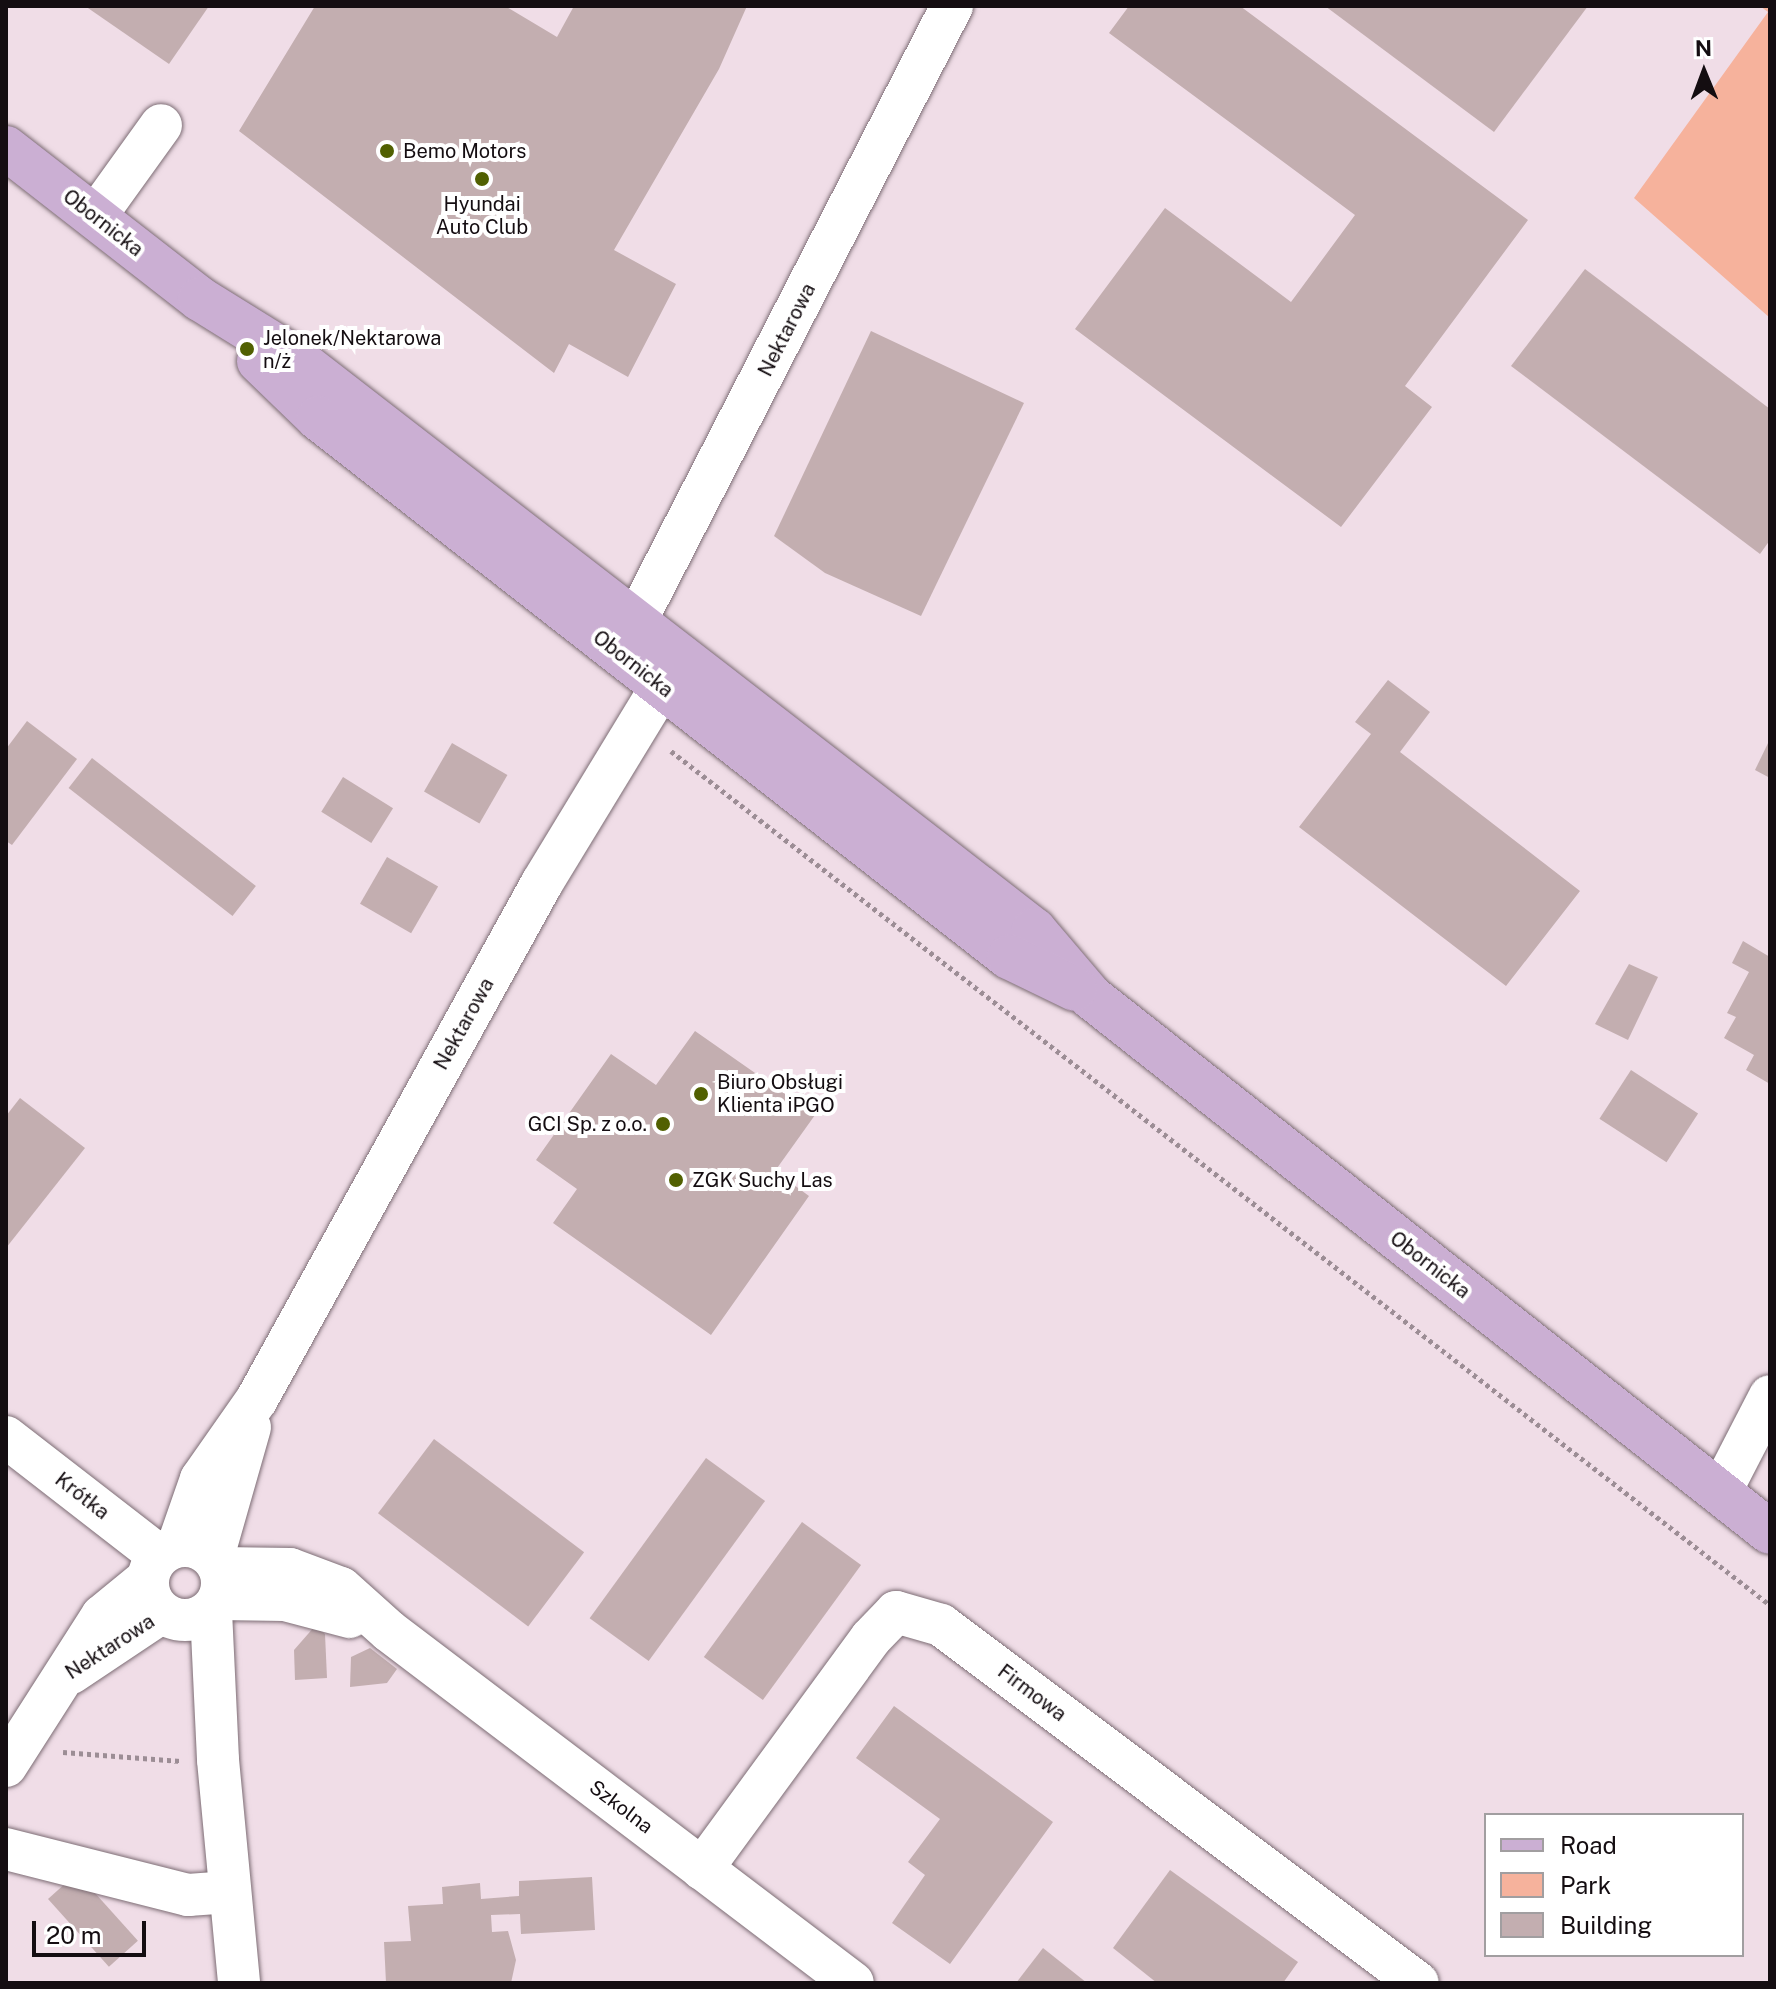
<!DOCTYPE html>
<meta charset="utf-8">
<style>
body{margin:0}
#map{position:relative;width:1776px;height:1989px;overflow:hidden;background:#f0dde7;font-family:"Public Sans",sans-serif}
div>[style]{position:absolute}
.green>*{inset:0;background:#f6b29c}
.building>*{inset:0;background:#c3aeb0;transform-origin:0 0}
.path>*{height:5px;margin-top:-2.5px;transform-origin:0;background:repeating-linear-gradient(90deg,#9c8d95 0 4px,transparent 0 8px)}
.roads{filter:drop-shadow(0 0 2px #7d6d75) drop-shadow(0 0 2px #7d6d75)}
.minor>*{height:42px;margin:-21px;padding:0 21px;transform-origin:21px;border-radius:21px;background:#fff}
.minor>.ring{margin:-21px;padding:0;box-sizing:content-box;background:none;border:42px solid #fff;border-radius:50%}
.major>*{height:44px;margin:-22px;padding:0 22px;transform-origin:22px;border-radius:22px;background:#cbafd3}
.dots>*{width:22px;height:22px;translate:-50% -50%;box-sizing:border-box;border:4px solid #fff;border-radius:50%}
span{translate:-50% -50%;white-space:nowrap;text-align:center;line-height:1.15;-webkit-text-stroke:8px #fff;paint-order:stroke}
.poi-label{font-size:20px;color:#140d11}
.left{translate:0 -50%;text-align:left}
.right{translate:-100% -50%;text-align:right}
.street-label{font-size:20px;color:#140d11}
.frame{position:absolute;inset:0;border:8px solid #140d11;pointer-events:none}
.legend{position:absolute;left:1484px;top:1813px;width:260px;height:144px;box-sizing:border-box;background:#fff;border:2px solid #a19ea0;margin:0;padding:10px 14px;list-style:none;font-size:24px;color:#140d11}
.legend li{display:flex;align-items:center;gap:16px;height:40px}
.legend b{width:40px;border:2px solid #a19ea0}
.north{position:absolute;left:1664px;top:32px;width:80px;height:80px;-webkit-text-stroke:6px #fff;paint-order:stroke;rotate:359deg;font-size:22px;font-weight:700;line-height:32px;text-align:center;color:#140d11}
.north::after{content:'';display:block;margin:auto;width:28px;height:36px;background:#140d11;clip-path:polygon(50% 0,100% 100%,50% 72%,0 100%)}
.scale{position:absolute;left:32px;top:1921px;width:114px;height:36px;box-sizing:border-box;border:4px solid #140d11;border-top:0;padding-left:10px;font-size:24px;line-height:28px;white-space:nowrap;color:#140d11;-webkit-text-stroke:6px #fff;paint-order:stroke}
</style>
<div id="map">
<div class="green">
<div style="clip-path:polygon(1760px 6px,1770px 6px,1770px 318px,1634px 198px,1768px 12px)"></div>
</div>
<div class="building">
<div style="clip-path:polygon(85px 6px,209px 6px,169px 64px)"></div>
<div style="clip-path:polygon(315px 6px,505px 6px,557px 37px,574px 6px,747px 6px,719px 69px,614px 250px,676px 284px,628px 377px,569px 344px,554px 373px,239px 131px)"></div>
<div style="clip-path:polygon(1129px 6px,1240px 6px,1528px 220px,1405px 386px,1432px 407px,1341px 527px,1075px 329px,1165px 208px,1291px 302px,1355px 215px,1109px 33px)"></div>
<div style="clip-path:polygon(1325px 6px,1588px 6px,1494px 132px)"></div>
<div style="clip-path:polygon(1585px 269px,1770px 409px,1770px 540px,1760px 554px,1511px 366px)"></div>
<div style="clip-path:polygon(871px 331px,1024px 403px,921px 616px,825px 573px,774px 536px)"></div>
<div style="clip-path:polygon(1388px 680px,1430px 712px,1400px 752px,1580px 891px,1506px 986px,1299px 827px,1371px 734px,1355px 722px)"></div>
<div style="clip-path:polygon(27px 721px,77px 759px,12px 845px,6px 841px,6px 749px)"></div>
<div style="clip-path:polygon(1770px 739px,1770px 778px,1755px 770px)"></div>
<div style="left:452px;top:743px;width:64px;height:56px;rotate:30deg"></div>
<div style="left:92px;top:758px;width:208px;height:38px;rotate:38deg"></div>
<div style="left:343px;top:777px;width:59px;height:41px;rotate:32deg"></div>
<div style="left:387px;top:857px;width:59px;height:54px;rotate:30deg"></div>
<div style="clip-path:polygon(1743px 941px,1770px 957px,1770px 1084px,1746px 1070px,1754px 1055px,1724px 1038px,1736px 1017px,1727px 1013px,1749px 972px,1732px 963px)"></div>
<div style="clip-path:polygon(1629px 964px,1658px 977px,1628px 1040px,1595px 1024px)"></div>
<div style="clip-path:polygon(695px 1031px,815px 1115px,775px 1171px,809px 1196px,711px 1335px,553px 1223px,577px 1189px,536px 1160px,611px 1054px,656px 1085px)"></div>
<div style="left:1631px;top:1070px;width:80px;height:58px;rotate:33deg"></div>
<div style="clip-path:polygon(20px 1098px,85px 1148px,6px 1248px,6px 1116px)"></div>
<div style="left:434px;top:1439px;width:188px;height:93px;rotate:37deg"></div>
<div style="left:706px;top:1458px;width:73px;height:198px;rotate:36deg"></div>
<div style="left:802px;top:1522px;width:73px;height:167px;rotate:36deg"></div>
<div style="clip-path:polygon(315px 1626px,325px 1634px,327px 1678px,295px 1680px,294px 1650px)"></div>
<div style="clip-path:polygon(370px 1648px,397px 1669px,387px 1683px,350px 1687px,351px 1657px)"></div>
<div style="clip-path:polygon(894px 1706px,1053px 1822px,950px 1964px,892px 1923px,925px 1875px,908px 1862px,940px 1819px,856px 1758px)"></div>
<div style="clip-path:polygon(1170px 1870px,1298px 1962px,1283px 1983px,1157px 1983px,1113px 1948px)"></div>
<div style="left:77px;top:1873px;width:91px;height:39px;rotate:48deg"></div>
<div style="clip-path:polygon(592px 1877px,595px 1930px,521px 1934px,520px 1914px,491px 1915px,492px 1932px,508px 1931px,516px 1960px,511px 1983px,386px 1983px,384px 1942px,411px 1941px,408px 1906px,443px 1904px,442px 1887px,480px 1883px,481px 1899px,519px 1896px,519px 1881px)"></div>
<div style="clip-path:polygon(1043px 1948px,1087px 1983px,1016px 1983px)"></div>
</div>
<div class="path">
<div style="left:671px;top:751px;width:1392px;rotate:37.85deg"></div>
<div style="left:63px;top:1752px;width:118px;rotate:4.4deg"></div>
</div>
<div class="roads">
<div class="minor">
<div style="left:95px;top:217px;width:113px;rotate:-54.3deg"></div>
<div style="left:620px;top:652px;width:726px;rotate:-62.8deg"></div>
<div style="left:6px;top:1437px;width:192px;rotate:37.8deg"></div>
<div style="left:1720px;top:1493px;width:109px;rotate:-62.7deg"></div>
<div style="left:178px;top:1545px;width:70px;rotate:-70.8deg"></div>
<div style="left:201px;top:1479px;width:98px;rotate:-55deg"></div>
<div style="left:257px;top:1399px;width:589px;rotate:-61.09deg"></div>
<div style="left:542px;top:883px;width:266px;rotate:-58.7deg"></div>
<div class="ring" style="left:148px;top:1546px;width:32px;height:32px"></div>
<div style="left:213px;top:1557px;width:135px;rotate:-74.1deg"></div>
<div style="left:220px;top:1568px;width:70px;rotate:0.8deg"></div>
<div style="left:290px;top:1569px;width:54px;rotate:20.4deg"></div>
<div style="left:341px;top:1588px;width:64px;rotate:41.9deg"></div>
<div style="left:389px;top:1631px;width:582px;rotate:37.18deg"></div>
<div style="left:219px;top:1599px;width:66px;rotate:0.9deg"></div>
<div style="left:285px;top:1600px;width:67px;rotate:14.7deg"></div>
<div style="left:211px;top:1611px;width:149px;rotate:87.3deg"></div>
<div style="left:218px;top:1760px;width:224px;rotate:84.6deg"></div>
<div style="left:71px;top:1673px;width:108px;rotate:-33.7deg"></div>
<div style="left:6px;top:1766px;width:178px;rotate:-57.4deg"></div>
<div style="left:102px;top:1616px;width:58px;rotate:-39.4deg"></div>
<div style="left:6px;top:1849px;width:188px;rotate:14.2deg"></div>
<div style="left:188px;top:1895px;width:42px;rotate:-4.1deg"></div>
<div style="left:702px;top:1869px;width:286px;rotate:-53.8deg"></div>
<div style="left:871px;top:1638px;width:36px;rotate:-46deg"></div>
<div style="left:896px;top:1612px;width:47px;rotate:16.1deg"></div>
<div style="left:941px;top:1625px;width:596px;rotate:36.89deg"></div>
</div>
<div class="major">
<div style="left:6px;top:148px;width:246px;rotate:37.9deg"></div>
<div style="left:200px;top:299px;width:112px;rotate:31.8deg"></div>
<div style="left:295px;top:358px;width:935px;rotate:37.74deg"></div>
<div style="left:1034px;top:930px;width:88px;rotate:49.6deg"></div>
<div style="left:1091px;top:997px;width:864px;rotate:38.24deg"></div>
<div style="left:259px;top:361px;width:82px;rotate:44deg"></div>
<div style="left:318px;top:418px;width:876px;rotate:37.96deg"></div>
<div style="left:1009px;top:957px;width:73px;rotate:25.9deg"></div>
</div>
</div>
<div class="dots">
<div style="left:387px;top:151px;background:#516001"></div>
<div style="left:482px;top:179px;background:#516001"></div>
<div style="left:247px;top:349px;background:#516001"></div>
<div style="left:701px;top:1094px;background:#516001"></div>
<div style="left:663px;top:1124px;background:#516001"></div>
<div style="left:676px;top:1180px;background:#516001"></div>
</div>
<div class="poi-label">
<span class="left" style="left:403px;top:151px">Bemo Motors</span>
<span style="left:482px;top:216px">Hyundai<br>Auto Club</span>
<span class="left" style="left:263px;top:350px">Jelonek/Nektarowa<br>n/ż</span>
<span class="left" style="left:717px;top:1094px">Biuro Obsługi<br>Klienta iPGO</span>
<span class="right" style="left:647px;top:1124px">GCI Sp. z o.o.</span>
<span class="left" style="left:692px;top:1180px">ZGK Suchy Las</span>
</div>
<div class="street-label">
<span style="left:103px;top:223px;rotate:38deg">Obornicka</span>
<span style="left:787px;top:330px;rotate:-63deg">Nektarowa</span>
<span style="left:633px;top:664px;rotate:38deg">Obornicka</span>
<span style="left:464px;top:1024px;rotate:-61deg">Nektarowa</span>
<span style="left:1430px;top:1265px;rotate:38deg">Obornicka</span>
<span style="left:82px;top:1496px;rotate:38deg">Krótka</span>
<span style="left:110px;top:1647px;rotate:-33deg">Nektarowa</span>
<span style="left:1032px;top:1693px;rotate:37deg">Firmowa</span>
<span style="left:621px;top:1807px;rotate:37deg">Szkolna</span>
</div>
<div class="frame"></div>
<ul class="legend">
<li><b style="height:10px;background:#cbafd3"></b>Road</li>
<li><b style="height:22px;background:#f6b29c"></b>Park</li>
<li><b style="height:22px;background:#c3aeb0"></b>Building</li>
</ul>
<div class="north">N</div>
<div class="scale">20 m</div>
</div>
